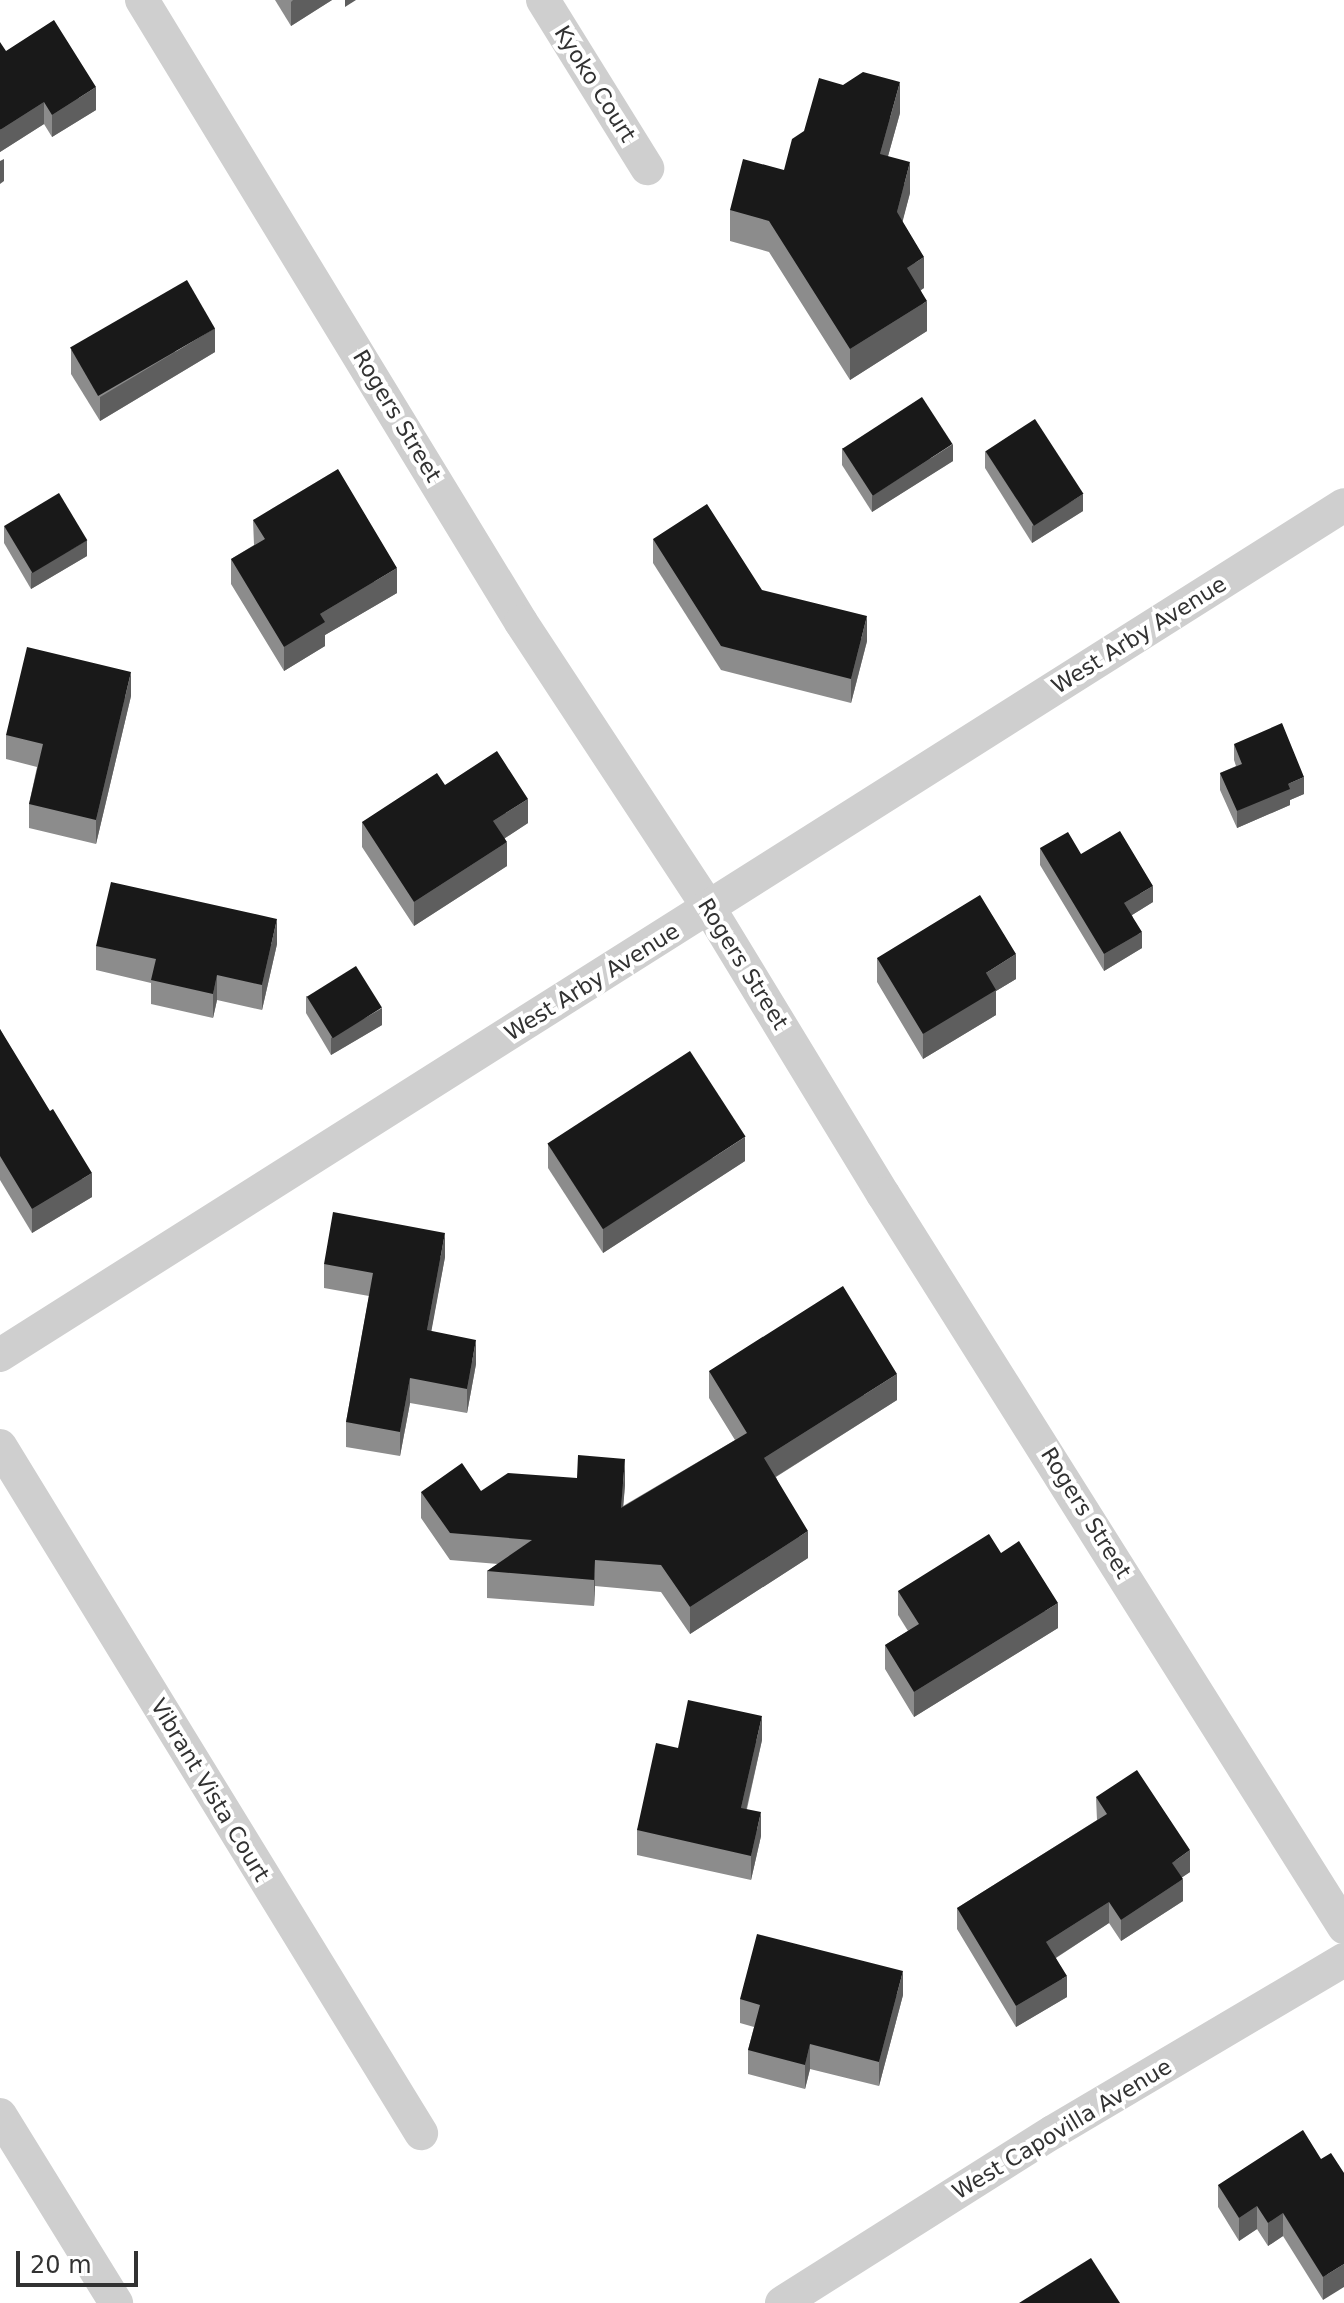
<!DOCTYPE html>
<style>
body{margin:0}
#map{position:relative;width:1344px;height:2303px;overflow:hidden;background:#fff;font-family:"DejaVu Sans",sans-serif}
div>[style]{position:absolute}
.minor>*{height:34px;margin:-17px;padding:0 17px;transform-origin:17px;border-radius:17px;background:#cfcfcf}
.wall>*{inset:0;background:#8c8c8c}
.shaded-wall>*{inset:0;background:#5e5e5e}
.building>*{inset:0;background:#191919;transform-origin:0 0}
span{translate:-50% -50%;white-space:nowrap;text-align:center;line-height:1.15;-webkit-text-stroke:8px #fff;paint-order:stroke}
.street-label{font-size:22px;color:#323232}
.scale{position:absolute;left:16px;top:2251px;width:122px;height:36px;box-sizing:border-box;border:4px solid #323232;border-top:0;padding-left:10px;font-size:24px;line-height:28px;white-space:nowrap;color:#323232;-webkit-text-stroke:6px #fff;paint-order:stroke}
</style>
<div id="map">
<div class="minor">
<div style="left:142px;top:0;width:728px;rotate:58.65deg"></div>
<div style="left:521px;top:622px;width:342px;rotate:56.7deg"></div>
<div style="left:709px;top:908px;width:335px;rotate:58.7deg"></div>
<div style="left:883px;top:1194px;width:866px;rotate:57.83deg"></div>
<div style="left:543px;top:0;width:198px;rotate:58.2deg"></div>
<div style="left:0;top:1355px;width:1590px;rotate:-32.31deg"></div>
<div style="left:0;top:1446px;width:806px;rotate:58.5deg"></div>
<div style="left:0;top:2115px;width:221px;rotate:58.3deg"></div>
<div style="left:782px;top:2303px;width:320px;rotate:-32.3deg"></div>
<div style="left:1053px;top:2132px;width:338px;rotate:-30.6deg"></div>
</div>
<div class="wall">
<div style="clip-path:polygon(275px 0,332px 0,291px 26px)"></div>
<div style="clip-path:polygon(6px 51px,96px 110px,52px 137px,44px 124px,0 152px)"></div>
<div style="clip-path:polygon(900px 113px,888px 156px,910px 193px,902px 222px,924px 288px,921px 290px,927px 331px,850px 380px,769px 252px,730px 241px,730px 210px,784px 170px)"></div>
<div style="clip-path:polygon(71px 350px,215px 352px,100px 421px,71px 374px)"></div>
<div style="clip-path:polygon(842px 448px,953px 461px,872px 512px,842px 465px)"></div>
<div style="clip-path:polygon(985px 451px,1083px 511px,1032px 543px,985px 468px)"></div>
<div style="clip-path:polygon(253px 520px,397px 593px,325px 635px,325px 646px,284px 671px,231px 584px,231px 559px,254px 545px)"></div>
<div style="clip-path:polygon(4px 526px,87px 556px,31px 589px,4px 543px)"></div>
<div style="clip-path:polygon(653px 539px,867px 641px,851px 703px,721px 670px,653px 563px)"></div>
<div style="clip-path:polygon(131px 696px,96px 844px,29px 828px,29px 804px,37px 767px,6px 759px,6px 735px)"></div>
<div style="clip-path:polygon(1234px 744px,1304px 794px,1290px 800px,1290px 805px,1237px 828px,1220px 790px,1220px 773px,1236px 766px,1234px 760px)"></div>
<div style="clip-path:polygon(445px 785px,528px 823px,505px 838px,507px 866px,414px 926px,362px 847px,362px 822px)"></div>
<div style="clip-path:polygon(1040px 848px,1081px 854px,1153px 902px,1132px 915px,1142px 948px,1104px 971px,1040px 865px)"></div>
<div style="clip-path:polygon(277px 944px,262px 1010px,217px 1000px,213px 1018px,151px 1004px,151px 983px,96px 970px,96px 946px)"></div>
<div style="clip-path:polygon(877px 958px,1016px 979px,996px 991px,996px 1015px,923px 1059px,877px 982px)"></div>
<div style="clip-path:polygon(306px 996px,382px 1025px,331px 1055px,306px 1013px)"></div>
<div style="clip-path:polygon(0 1029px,92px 1197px,32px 1233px,0 1180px)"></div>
<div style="clip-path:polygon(548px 1144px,745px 1161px,603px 1253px,548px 1168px)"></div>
<div style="clip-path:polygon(445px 1257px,431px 1331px,476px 1364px,467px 1413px,410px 1403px,400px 1456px,346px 1447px,346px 1422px,369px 1296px,324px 1288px,324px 1264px)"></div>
<div style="clip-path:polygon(709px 1371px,897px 1400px,776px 1477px,808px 1558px,690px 1634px,661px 1592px,595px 1586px,594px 1606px,487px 1598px,487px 1571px,498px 1564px,450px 1560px,421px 1518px,421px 1492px,481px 1491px,577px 1478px,625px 1485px,623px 1506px,735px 1440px,709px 1398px)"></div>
<div style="clip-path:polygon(1001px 1553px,1058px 1628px,914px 1717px,885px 1669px,885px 1645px,908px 1631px,898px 1615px,898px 1591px)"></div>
<div style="clip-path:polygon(762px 1740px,747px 1809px,761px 1836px,751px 1880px,637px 1855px,637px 1830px,678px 1748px)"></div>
<div style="clip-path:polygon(1096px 1797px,1190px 1872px,1181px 1878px,1183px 1901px,1121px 1941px,1109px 1923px,1056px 1958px,1067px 1997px,1016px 2027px,957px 1929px,957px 1908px,1097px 1820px)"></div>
<div style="clip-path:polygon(903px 1995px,879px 2086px,810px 2069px,805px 2089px,748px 2074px,748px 2050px,754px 2027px,740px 2023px,740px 1999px)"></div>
<div style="clip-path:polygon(1321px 2159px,1344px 2173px,1323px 2300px,1283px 2236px,1268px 2246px,1257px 2229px,1239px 2241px,1218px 2207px,1218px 2185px)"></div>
</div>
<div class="shaded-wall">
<div style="clip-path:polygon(293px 0,332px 0,291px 26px,291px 2px)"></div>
<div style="clip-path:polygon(345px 0,356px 0,345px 7px)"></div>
<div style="clip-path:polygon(900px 82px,900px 113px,880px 185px,880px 154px)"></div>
<div style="clip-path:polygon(96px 87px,96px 110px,52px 137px,52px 115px)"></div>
<div style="clip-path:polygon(44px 102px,44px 124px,0 152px,0 130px)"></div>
<div style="clip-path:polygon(4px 159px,4px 181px,0 184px,0 161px)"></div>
<div style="clip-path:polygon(910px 162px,910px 193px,897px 243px,897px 212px)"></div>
<div style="clip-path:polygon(924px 257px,924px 288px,907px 299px,907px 268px)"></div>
<div style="clip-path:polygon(927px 301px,927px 331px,850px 380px,850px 349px)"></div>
<div style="clip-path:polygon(215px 328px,215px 352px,100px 421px,100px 397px)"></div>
<div style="clip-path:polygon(953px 444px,953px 461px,872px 512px,872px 496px)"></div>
<div style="clip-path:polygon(1083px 494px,1083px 511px,1032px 543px,1032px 526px)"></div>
<div style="clip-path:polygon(87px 540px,87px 556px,31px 589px,31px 573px)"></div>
<div style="clip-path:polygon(397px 568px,397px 593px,325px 635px,325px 646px,284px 671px,284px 647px,320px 614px)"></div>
<div style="clip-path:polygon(867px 616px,867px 641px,851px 703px,851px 679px)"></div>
<div style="clip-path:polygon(131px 672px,131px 696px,96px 844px,96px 820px)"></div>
<div style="clip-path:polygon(1304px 777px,1304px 794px,1290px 800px,1290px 805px,1237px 828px,1237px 811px,1288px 784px)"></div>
<div style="clip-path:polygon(528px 799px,528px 823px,493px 846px,493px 821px)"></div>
<div style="clip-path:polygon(507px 842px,507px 866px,414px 926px,414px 902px)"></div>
<div style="clip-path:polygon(1153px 886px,1153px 902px,1124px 920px,1124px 903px)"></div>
<div style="clip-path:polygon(277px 919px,277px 944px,262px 1010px,262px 985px)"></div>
<div style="clip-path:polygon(1142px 932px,1142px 948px,1104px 971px,1104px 954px)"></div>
<div style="clip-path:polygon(1016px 954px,1016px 979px,996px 991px,996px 1015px,923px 1059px,923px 1034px,986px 973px)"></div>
<div style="clip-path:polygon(217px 975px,217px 1000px,213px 1018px,213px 994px)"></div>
<div style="clip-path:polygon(382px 1008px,382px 1025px,331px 1055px,331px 1038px)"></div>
<div style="clip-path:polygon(745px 1137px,745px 1161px,603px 1253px,603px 1229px)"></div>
<div style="clip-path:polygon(92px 1173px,92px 1197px,32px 1233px,32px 1209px)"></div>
<div style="clip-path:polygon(445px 1233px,445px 1257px,427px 1355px,427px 1330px)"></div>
<div style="clip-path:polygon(476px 1340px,476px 1364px,467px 1413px,467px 1389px)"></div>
<div style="clip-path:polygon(897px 1374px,897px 1400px,764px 1484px,764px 1458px)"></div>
<div style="clip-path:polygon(410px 1378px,410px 1403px,400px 1456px,400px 1432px)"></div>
<div style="clip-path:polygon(625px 1459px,625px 1485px,621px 1534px,621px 1508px)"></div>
<div style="clip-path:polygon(808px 1531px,808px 1558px,690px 1634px,690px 1607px)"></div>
<div style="clip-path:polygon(595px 1560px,595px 1586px,594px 1606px,594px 1580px)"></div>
<div style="clip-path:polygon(1058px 1603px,1058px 1628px,914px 1717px,914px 1692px)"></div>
<div style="clip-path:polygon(762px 1716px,762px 1740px,741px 1832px,741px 1808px)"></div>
<div style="clip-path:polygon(761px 1812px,761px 1836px,751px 1880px,751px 1856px)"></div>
<div style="clip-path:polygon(1190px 1850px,1190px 1872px,1172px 1884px,1172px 1863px)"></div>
<div style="clip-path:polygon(1183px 1879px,1183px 1901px,1121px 1941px,1121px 1920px)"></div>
<div style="clip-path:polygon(1109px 1902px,1109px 1923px,1046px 1964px,1046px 1942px)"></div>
<div style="clip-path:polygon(903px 1971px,903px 1995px,879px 2086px,879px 2062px)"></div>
<div style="clip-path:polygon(1067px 1976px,1067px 1997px,1016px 2027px,1016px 2006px)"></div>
<div style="clip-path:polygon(810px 2044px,810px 2069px,805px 2089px,805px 2065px)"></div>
<div style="clip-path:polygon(1257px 2206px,1257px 2229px,1239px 2241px,1239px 2218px)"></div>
<div style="clip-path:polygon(1283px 2213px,1283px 2236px,1268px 2246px,1268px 2223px)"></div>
<div style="clip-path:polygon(1344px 2264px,1344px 2287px,1323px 2300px,1323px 2277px)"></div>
</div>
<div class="building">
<div style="clip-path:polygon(54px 20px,96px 87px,52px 115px,44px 102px,0 130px,0 42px,6px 51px)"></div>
<div style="clip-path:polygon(863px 72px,900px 82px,880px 154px,910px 162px,897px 212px,924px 257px,907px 268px,927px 301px,850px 349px,769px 221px,730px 210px,743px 159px,784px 170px,792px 139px,804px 131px,819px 78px,843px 85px)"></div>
<div style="left:187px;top:280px;width:56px;height:135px;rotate:60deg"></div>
<div style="left:922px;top:397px;width:56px;height:95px;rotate:57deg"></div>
<div style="left:1035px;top:419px;width:89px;height:59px;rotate:57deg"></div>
<div style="clip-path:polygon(338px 469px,397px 568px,320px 614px,325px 622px,284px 647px,231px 559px,265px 539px,253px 520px)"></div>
<div style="left:59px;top:493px;width:55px;height:64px;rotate:59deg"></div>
<div style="clip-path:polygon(707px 504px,762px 590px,867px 616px,851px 679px,721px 646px,653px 539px)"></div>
<div style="clip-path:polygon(27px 647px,131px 672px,96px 820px,29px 804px,43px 744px,6px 735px)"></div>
<div style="clip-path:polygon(1282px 723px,1304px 777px,1288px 784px,1290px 789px,1237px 811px,1220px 773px,1242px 764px,1234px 744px)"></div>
<div style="clip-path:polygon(497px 751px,528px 799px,493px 821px,507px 842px,414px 902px,362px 822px,437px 773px,445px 785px)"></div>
<div style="clip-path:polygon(1120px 831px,1153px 886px,1124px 903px,1142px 932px,1104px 954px,1040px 848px,1068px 832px,1081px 854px)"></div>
<div style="clip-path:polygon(111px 882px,277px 919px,262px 985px,217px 975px,213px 994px,151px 980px,156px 959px,96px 946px)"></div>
<div style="clip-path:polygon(980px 895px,1016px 954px,986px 973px,996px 990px,923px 1034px,877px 958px)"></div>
<div style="left:356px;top:966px;width:49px;height:58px;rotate:58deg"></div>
<div style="clip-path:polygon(0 1029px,50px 1111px,53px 1109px,92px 1173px,32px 1209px,0 1156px)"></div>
<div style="left:690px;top:1051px;width:102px;height:170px;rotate:57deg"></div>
<div style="clip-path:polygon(333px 1212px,445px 1233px,427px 1330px,476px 1340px,467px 1389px,410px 1378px,400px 1432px,346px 1422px,373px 1273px,324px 1264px)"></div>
<div style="clip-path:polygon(843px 1286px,897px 1374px,764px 1458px,808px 1531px,690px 1607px,661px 1565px,595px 1560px,594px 1580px,487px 1571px,532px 1540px,450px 1533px,421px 1492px,462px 1463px,481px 1491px,508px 1473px,577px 1478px,578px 1455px,625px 1459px,621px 1508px,747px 1433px,709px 1371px)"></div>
<div style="clip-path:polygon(989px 1534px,1001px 1553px,1019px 1541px,1058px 1603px,914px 1692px,885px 1645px,919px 1624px,898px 1591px)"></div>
<div style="clip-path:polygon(688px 1700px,762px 1716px,741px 1808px,761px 1812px,751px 1856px,637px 1830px,656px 1743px,678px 1748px)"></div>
<div style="clip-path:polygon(1137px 1770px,1190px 1850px,1172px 1863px,1183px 1879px,1121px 1920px,1109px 1902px,1046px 1942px,1067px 1976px,1016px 2006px,957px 1908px,1107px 1814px,1096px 1797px)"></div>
<div style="clip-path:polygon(757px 1934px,903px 1971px,879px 2062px,810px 2044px,805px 2065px,748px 2050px,760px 2005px,740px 1999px)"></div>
<div style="clip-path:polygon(1303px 2130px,1321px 2159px,1331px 2153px,1344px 2173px,1344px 2264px,1323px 2277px,1283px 2213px,1268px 2223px,1257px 2206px,1239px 2218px,1218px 2185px)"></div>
<div style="clip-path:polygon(1091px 2258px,1120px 2303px,1019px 2303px)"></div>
</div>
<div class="street-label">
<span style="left:595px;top:84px;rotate:58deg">Kyoko Court</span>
<span style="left:397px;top:416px;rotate:59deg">Rogers Street</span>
<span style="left:1139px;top:635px;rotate:-32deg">West Arby Avenue</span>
<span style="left:743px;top:964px;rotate:58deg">Rogers Street</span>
<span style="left:592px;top:982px;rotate:-32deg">West Arby Avenue</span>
<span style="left:1086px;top:1513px;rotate:58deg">Rogers Street</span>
<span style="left:210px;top:1790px;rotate:59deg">Vibrant Vista Court</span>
<span style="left:1062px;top:2129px;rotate:-31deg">West Capovilla Avenue</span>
</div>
<div class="scale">20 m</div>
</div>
